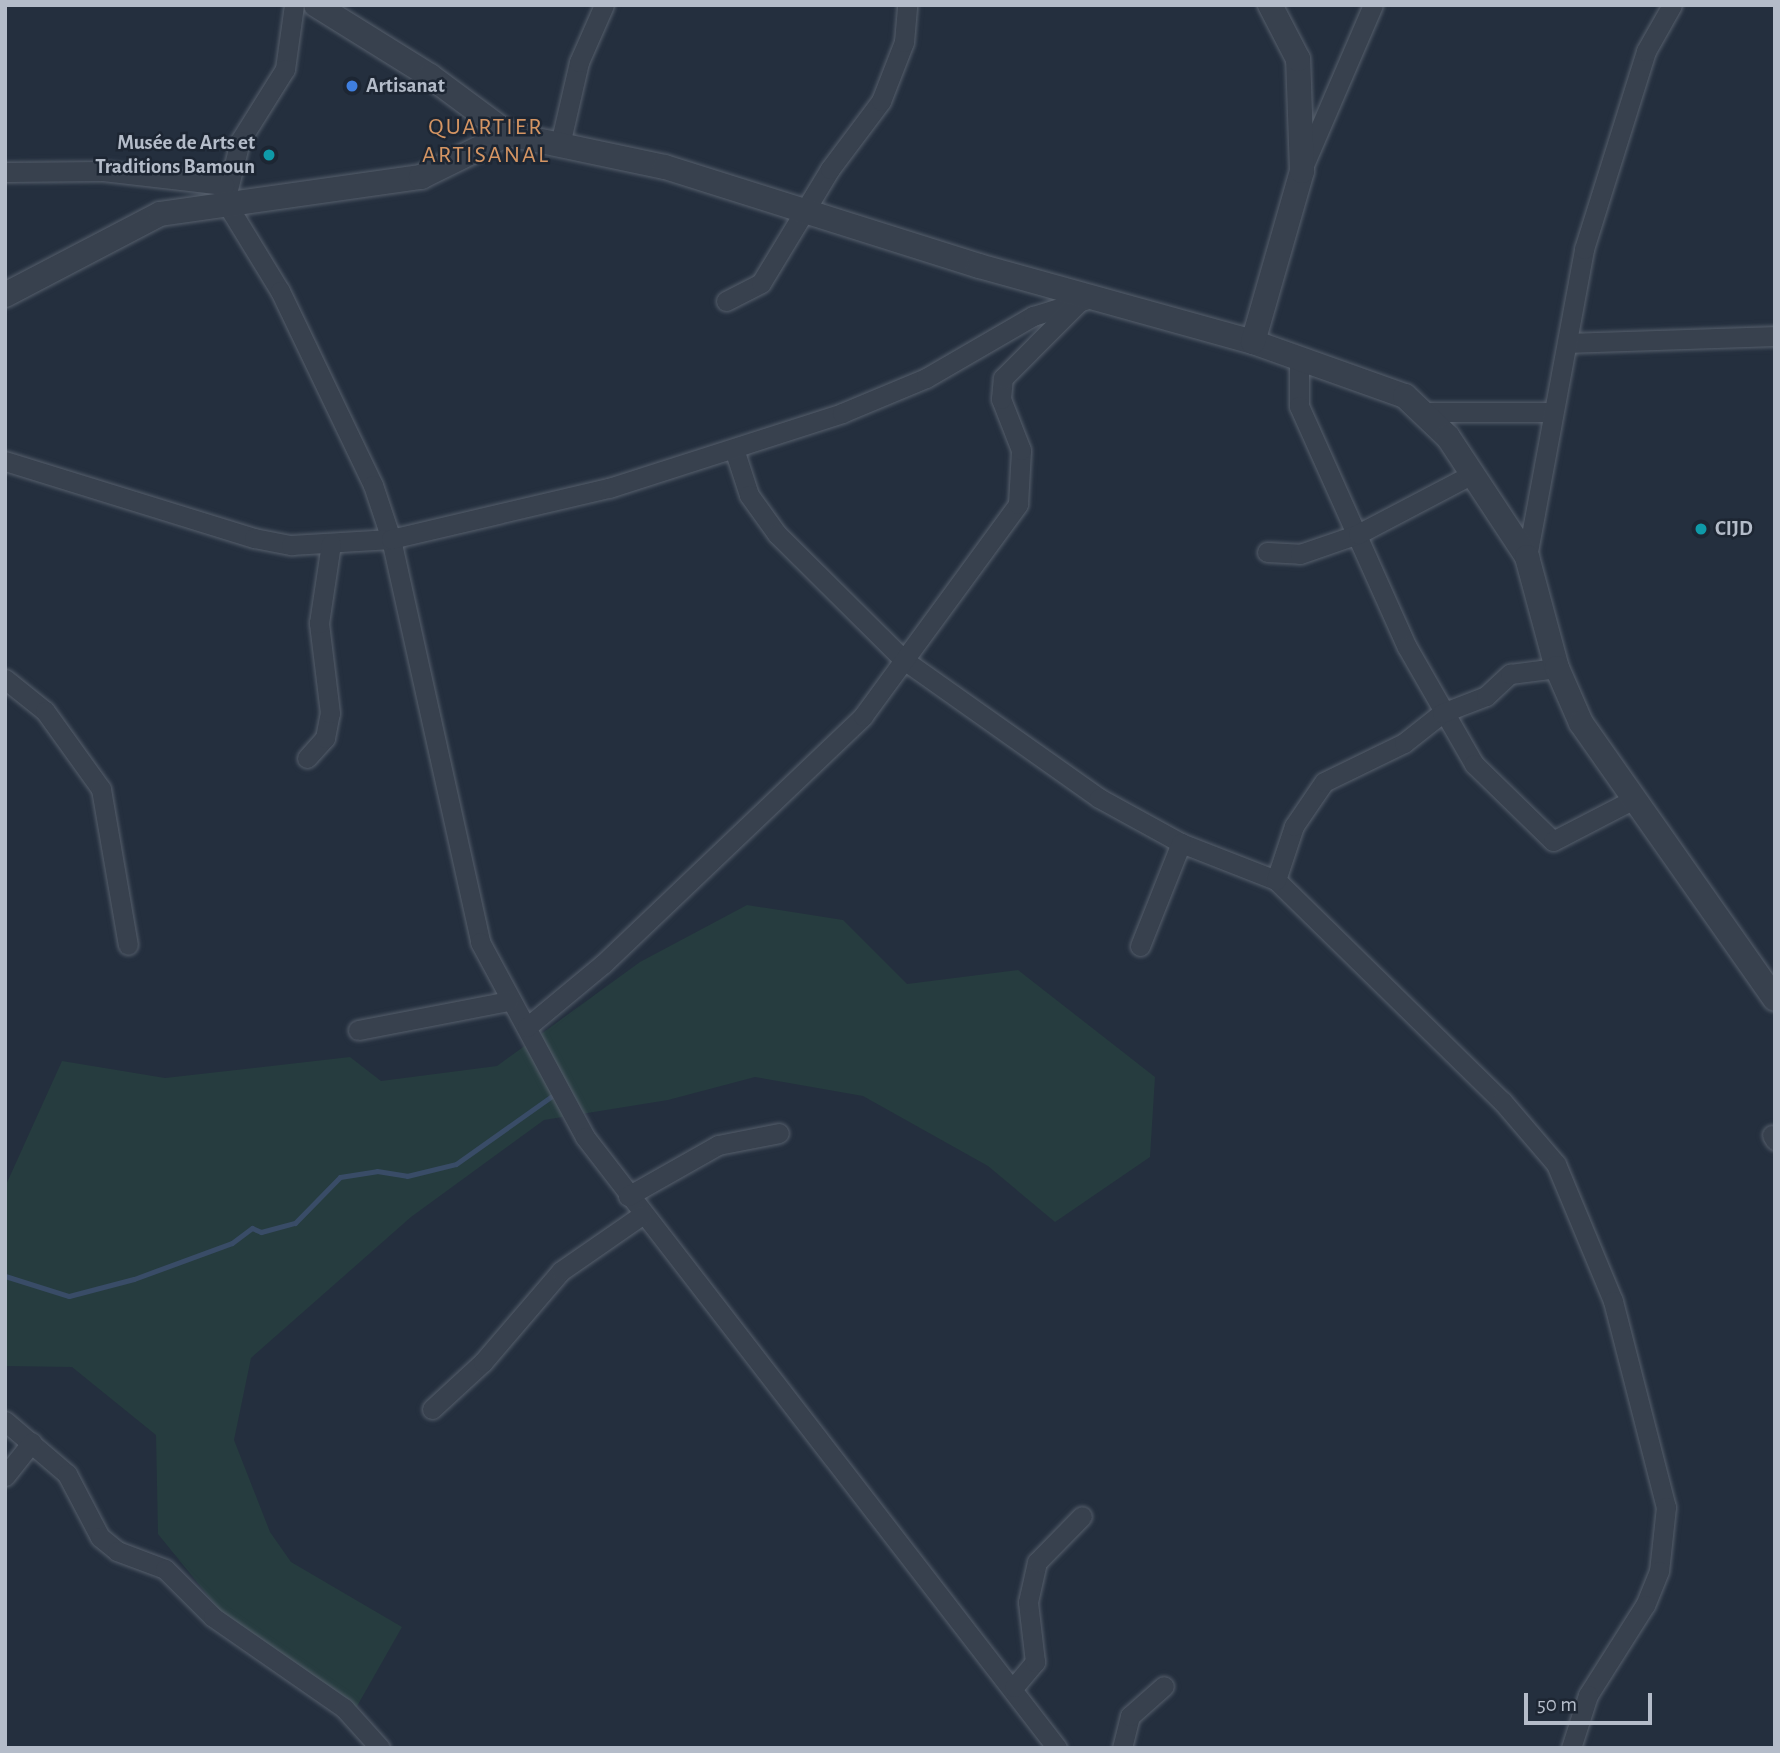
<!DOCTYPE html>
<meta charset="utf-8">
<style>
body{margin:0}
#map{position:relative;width:1780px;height:1753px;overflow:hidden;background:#242f3e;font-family:"Alegreya Sans",sans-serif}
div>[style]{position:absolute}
.green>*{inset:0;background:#263c3f}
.stream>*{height:5px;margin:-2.5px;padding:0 2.5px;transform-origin:2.5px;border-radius:2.5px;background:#394c67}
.roads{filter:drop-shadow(0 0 2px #565f6c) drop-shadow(0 0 2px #565f6c)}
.minor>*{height:19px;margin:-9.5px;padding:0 9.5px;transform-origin:9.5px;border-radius:9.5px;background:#38414e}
.tertiary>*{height:24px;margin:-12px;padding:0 12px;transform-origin:12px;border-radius:12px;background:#38414e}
.dots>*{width:19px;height:19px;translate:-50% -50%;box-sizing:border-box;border:4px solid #1d2633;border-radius:50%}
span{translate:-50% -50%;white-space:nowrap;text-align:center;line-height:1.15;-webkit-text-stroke:5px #1d2633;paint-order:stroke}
.poi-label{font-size:21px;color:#b4bcc9;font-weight:700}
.left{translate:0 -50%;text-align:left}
.right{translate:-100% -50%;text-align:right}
.quarter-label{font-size:24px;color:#d59563;letter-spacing:2px}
.frame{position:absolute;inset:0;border:7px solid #b4bcc9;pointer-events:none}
.scale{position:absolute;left:1524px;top:1693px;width:128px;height:32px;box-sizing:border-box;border:4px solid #b4bcc9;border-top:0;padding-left:9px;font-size:21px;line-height:24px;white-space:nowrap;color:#b4bcc9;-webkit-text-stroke:5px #1d2633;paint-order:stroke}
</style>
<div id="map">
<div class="green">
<div style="clip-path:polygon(747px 905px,843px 920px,907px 984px,1018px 970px,1155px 1077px,1150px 1157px,1055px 1222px,988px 1166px,863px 1096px,755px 1077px,668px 1100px,544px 1120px,411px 1217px,251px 1358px,234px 1440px,270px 1532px,291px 1562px,402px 1627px,356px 1708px,222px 1613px,158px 1534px,156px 1435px,72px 1367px,5px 1366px,5px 1187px,62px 1061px,165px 1078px,350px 1057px,381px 1081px,497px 1066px,640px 962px)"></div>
</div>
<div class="stream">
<div style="left:5px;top:1276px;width:67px;rotate:17.4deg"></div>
<div style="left:69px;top:1296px;width:67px;rotate:-14.7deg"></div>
<div style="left:134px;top:1279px;width:104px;rotate:-20.2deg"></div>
<div style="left:232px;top:1243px;width:25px;rotate:-37deg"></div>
<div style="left:252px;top:1228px;width:10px;rotate:24deg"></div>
<div style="left:261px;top:1232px;width:35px;rotate:-15deg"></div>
<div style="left:295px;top:1223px;width:64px;rotate:-45.6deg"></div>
<div style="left:340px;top:1177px;width:37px;rotate:-9deg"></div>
<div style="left:377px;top:1171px;width:30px;rotate:9deg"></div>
<div style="left:407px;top:1176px;width:50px;rotate:-13.8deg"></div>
<div style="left:456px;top:1164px;width:118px;rotate:-35.3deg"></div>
</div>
<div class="roads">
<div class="minor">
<div style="left:294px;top:5px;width:65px;rotate:98deg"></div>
<div style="left:285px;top:69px;width:85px;rotate:122deg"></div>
<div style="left:240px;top:141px;width:62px;rotate:104deg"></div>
<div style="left:225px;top:201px;width:105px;rotate:58.6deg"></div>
<div style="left:280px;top:291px;width:215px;rotate:64.4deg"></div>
<div style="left:373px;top:485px;width:57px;rotate:71.6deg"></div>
<div style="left:391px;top:539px;width:413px;rotate:77.5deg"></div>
<div style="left:480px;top:942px;width:221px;rotate:61.7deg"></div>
<div style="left:585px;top:1137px;width:772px;rotate:52.31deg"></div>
<div style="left:561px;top:140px;width:80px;rotate:-77deg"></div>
<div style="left:579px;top:62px;width:62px;rotate:-66.3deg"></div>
<div style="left:1304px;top:165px;width:174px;rotate:-66.7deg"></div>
<div style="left:5px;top:172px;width:98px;rotate:-0.6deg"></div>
<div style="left:103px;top:171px;width:122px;rotate:6.6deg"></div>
<div style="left:726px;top:301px;width:39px;rotate:-27deg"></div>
<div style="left:761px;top:283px;width:133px;rotate:-58.8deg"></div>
<div style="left:830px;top:169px;width:85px;rotate:-53.1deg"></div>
<div style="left:881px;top:101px;width:63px;rotate:-68.7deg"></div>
<div style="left:904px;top:42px;width:37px;rotate:-85deg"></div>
<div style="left:1568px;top:343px;width:207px;rotate:-1.9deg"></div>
<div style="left:1299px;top:359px;width:47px;rotate:90deg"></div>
<div style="left:1299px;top:406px;width:264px;rotate:65.9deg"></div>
<div style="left:1407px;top:647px;width:135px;rotate:60.2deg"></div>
<div style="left:1474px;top:764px;width:110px;rotate:44.3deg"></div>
<div style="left:1553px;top:841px;width:91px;rotate:-27.4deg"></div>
<div style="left:1425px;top:412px;width:125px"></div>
<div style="left:734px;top:449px;width:48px;rotate:71.9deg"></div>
<div style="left:749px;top:495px;width:48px;rotate:54.3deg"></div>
<div style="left:777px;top:534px;width:179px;rotate:44.8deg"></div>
<div style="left:904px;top:660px;width:239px;rotate:35.3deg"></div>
<div style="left:1099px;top:798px;width:94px;rotate:28.8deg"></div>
<div style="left:1181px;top:843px;width:102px;rotate:21.3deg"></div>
<div style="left:1276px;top:880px;width:316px;rotate:44.4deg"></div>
<div style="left:1502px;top:1101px;width:83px;rotate:49.4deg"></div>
<div style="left:1556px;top:1164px;width:148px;rotate:67.4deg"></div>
<div style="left:1613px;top:1301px;width:213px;rotate:75.6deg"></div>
<div style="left:1666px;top:1507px;width:64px;rotate:96.2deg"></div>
<div style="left:1659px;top:1571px;width:37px;rotate:112deg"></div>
<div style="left:1645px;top:1605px;width:107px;rotate:122.3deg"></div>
<div style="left:1588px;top:1695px;width:56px;rotate:107.8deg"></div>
<div style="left:5px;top:461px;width:261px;rotate:17.2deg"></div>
<div style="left:254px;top:538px;width:38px;rotate:11deg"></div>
<div style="left:291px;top:545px;width:100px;rotate:-3.4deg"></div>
<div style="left:391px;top:539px;width:224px;rotate:-13.2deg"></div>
<div style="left:609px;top:488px;width:245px;rotate:-17.8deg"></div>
<div style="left:842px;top:413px;width:91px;rotate:-22.6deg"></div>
<div style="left:926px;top:378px;width:124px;rotate:-30.1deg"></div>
<div style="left:1033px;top:316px;width:61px;rotate:-17.2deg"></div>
<div style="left:1267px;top:552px;width:33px;rotate:3deg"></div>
<div style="left:1300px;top:554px;width:61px;rotate:-19deg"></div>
<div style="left:1358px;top:534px;width:131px;rotate:-27.7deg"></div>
<div style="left:1527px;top:557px;width:313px;rotate:-79.5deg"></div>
<div style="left:1584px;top:249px;width:207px;rotate:-72.6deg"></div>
<div style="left:1646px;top:51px;width:53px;rotate:-60.5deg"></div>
<div style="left:5px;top:679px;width:51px;rotate:38.7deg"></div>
<div style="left:45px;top:711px;width:96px;rotate:54.3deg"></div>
<div style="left:101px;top:789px;width:158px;rotate:80.2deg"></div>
<div style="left:307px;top:758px;width:27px;rotate:-48deg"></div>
<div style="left:325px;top:738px;width:25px;rotate:-79deg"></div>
<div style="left:330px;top:713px;width:91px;rotate:-97deg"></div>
<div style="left:319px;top:623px;width:80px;rotate:-81.4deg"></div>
<div style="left:1276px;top:880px;width:57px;rotate:-71.6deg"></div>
<div style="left:1294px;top:826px;width:53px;rotate:-55.7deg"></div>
<div style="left:1324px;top:782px;width:89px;rotate:-26deg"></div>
<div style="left:1404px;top:743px;width:48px;rotate:-38.3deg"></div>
<div style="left:1442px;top:713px;width:47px;rotate:-21.1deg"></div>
<div style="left:1486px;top:696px;width:33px;rotate:-43deg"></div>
<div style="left:1510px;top:674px;width:47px;rotate:-7.3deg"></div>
<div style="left:1140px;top:946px;width:111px;rotate:-68.3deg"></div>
<div style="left:527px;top:1027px;width:99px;rotate:-39.7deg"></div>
<div style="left:603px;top:964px;width:359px;rotate:-43.6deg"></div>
<div style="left:863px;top:716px;width:263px;rotate:-53.8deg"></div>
<div style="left:1018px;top:504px;width:54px;rotate:-86.8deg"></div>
<div style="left:1021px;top:450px;width:55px;rotate:-111.4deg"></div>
<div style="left:1001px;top:399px;width:21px;rotate:-85deg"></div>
<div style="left:1003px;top:378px;width:105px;rotate:-45deg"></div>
<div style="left:358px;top:1030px;width:153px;rotate:-10.9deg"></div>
<div style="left:1772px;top:1135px;width:6px;rotate:59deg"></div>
<div style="left:628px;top:1196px;width:103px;rotate:-29.5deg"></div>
<div style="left:718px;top:1145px;width:62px;rotate:-11.1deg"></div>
<div style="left:432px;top:1409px;width:69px;rotate:-42.7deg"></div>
<div style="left:483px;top:1362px;width:120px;rotate:-49.4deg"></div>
<div style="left:561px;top:1271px;width:98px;rotate:-34.7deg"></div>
<div style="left:5px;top:1421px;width:82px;rotate:40.5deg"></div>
<div style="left:67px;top:1474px;width:71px;rotate:62.4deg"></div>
<div style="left:100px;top:1537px;width:22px;rotate:39deg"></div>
<div style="left:117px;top:1551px;width:51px;rotate:20.6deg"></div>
<div style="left:165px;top:1569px;width:68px;rotate:45deg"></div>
<div style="left:213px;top:1617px;width:160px;rotate:34.8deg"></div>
<div style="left:344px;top:1708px;width:54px;rotate:48deg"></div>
<div style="left:5px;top:1476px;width:43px;rotate:-51.5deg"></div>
<div style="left:1014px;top:1687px;width:33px;rotate:-50deg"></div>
<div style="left:1035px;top:1662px;width:60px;rotate:-96.7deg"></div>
<div style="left:1028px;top:1602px;width:41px;rotate:-77.3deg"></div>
<div style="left:1037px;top:1562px;width:64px;rotate:-45.6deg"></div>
<div style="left:1122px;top:1748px;width:33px;rotate:-76deg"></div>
<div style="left:1130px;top:1716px;width:45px;rotate:-41.4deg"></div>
</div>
<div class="tertiary">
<div style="left:316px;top:5px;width:134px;rotate:31.9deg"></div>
<div style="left:430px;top:76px;width:97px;rotate:36.6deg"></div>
<div style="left:5px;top:295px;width:175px;rotate:-27.6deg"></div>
<div style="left:160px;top:214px;width:264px;rotate:-8.1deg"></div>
<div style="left:421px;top:177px;width:97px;rotate:-26.3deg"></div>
<div style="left:508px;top:134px;width:160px;rotate:11.9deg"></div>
<div style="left:665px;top:167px;width:329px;rotate:17.5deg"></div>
<div style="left:979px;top:266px;width:284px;rotate:15.5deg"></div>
<div style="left:1253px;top:342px;width:161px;rotate:19.6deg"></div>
<div style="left:1405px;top:396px;width:59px;rotate:43.6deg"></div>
<div style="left:1448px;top:437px;width:144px;rotate:56.6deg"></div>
<div style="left:1527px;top:557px;width:115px;rotate:74.9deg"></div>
<div style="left:1557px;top:668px;width:60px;rotate:66.4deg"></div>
<div style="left:1581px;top:723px;width:337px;rotate:54.9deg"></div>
<div style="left:1253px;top:342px;width:178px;rotate:-74deg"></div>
<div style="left:1302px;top:171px;width:112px;rotate:-92deg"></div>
<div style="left:1298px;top:59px;width:61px;rotate:-117.4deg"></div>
</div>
</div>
<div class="dots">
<div style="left:352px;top:86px;background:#3f7fe0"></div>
<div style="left:269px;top:155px;background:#0f9aa8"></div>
<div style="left:1701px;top:529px;background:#0f9aa8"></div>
</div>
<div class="poi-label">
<span class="left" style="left:366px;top:86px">Artisanat</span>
<span class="right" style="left:255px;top:155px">Musée de Arts et<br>Traditions Bamoun</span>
<span class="left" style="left:1715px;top:529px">CIJD</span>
</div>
<div class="quarter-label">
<span style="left:486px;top:142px">QUARTIER<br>ARTISANAL</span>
</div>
<div class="frame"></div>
<div class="scale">50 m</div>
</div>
